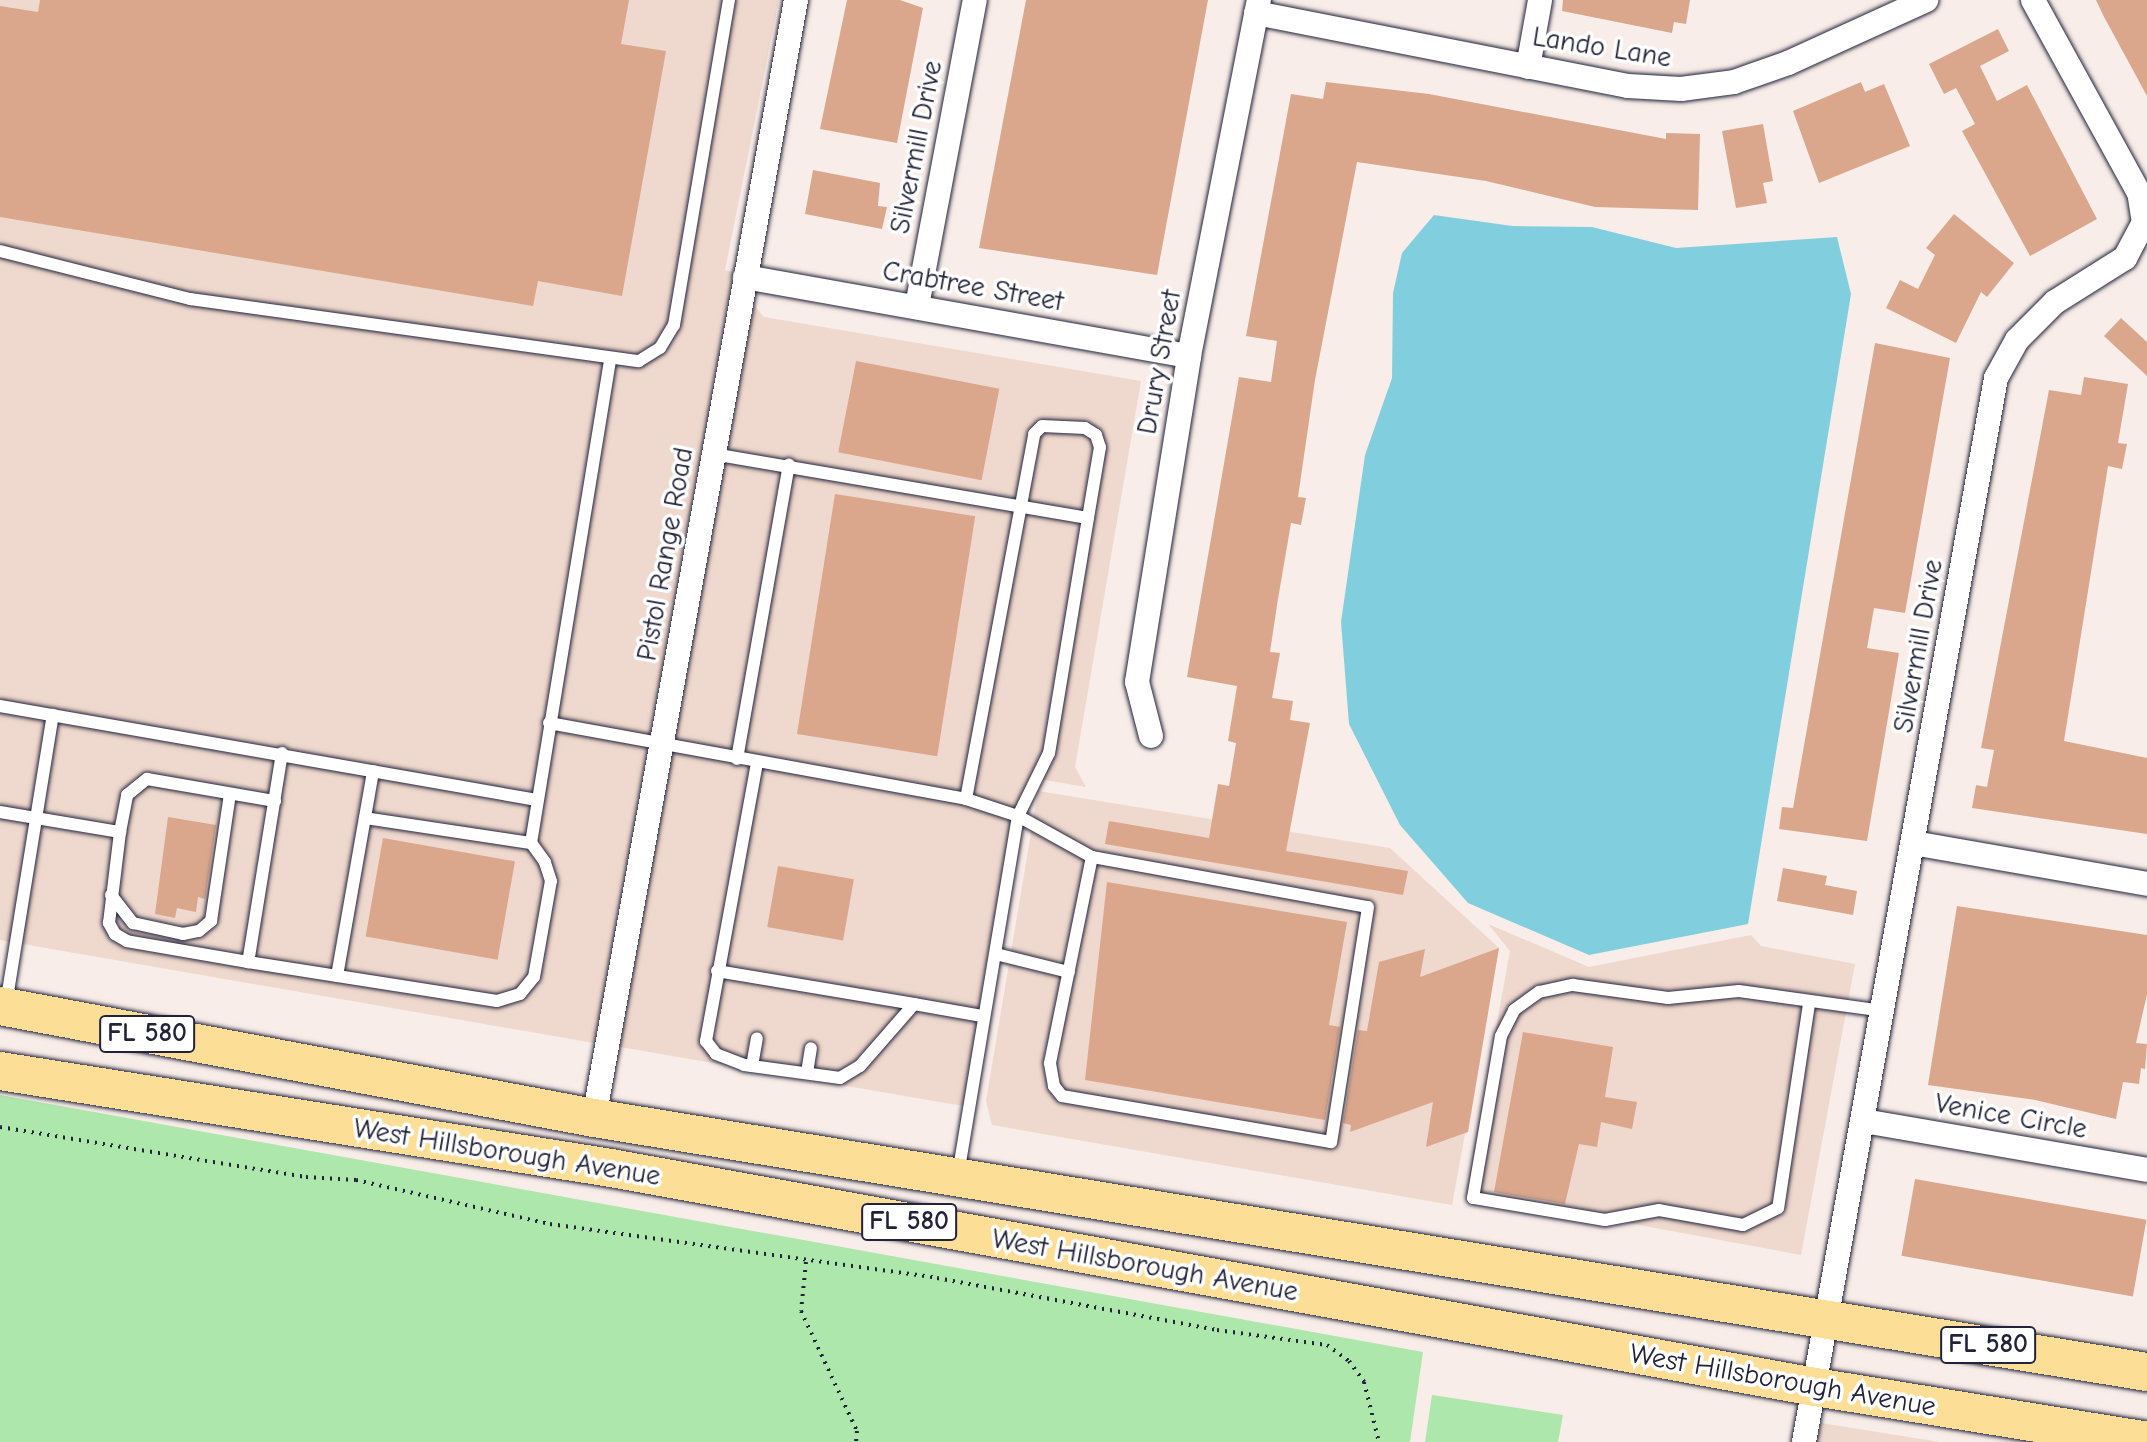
<!DOCTYPE html>
<style>
body{margin:0}
#map{position:relative;width:2147px;height:1442px;overflow:hidden;background:#f8ede8;font-family:"Comic Neue",sans-serif}
div>[style]{position:absolute}
.built>*{inset:0;background:#efd8cd}
.green>*{inset:0;background:#ade7ac}
.water>*{inset:0;background:#81cfde}
.building>*{inset:0;background:#daa78d;transform-origin:0 0}
.path>*{height:4px;margin-top:-2px;transform-origin:0;background:repeating-linear-gradient(90deg,#22223b 0 2px,transparent 0 8px)}
.roads{filter:drop-shadow(0 0 2px #22223b) drop-shadow(0 0 2px #22223b)}
.service>*{height:12px;margin:-6px;padding:0 6px;transform-origin:6px;border-radius:6px;background:#fff}
.minor>*{height:24px;margin:-12px;padding:0 12px;transform-origin:12px;border-radius:12px;background:#fff}
.primary>*{height:38px;margin:-19px;padding:0 19px;transform-origin:19px;border-radius:19px;background:#fcde96}
span{translate:-50% -50%;white-space:nowrap;text-align:center;line-height:1.15;-webkit-text-stroke:7px #fff;paint-order:stroke}
.shield-label span{padding:2px 6px;background:#fff;border:2px solid;border-radius:6px;-webkit-text-stroke-width:0}
.shield-label{font-size:26px;color:#22223b;font-weight:700}
.street-label{font-size:28px;color:#22223b}
</style>
<div id="map">
<div class="built">
<div style="clip-path:polygon(0 0,779px 0,725px 270px,733px 272px,594px 1043px,0 940px)"></div>
<div style="clip-path:polygon(754px 305px,764px 317px,1141px 381px,1075px 767px,1086px 787px,1039px 779px,1028px 785px,975px 1108px,620px 1047px)"></div>
<div style="clip-path:polygon(1038px 791px,1390px 848px,1499px 948px,1452px 1205px,992px 1125px,986px 1101px)"></div>
<div style="clip-path:polygon(1488px 924px,1589px 967px,1751px 935px,1761px 946px,1855px 964px,1801px 1255px,1466px 1193px,1510px 951px)"></div>
<div style="clip-path:polygon(1821px 1423px,1940px 1442px,1817px 1442px)"></div>
</div>
<div class="green">
<div style="clip-path:polygon(0 1095px,1423px 1352px,1410px 1442px,0 1442px)"></div>
<div style="clip-path:polygon(1432px 1395px,1563px 1415px,1558px 1442px,1425px 1442px)"></div>
</div>
<div class="water">
<div style="clip-path:polygon(1434px 215px,1512px 226px,1592px 227px,1676px 248px,1837px 237px,1851px 294px,1748px 924px,1589px 955px,1468px 903px,1400px 825px,1349px 724px,1341px 622px,1365px 455px,1392px 378px,1393px 293px,1402px 253px)"></div>
</div>
<div class="building">
<div style="clip-path:polygon(40px 0,629px 0,621px 44px,666px 51px,622px 296px,538px 281px,533px 306px,0 217px,0 6px,38px 12px)"></div>
<div style="clip-path:polygon(847px 0,900px 0,923px 8px,897px 143px,820px 129px)"></div>
<div style="clip-path:polygon(1026px 0,1208px 0,1157px 275px,979px 248px)"></div>
<div style="clip-path:polygon(1563px 0,1690px 0,1686px 24px,1674px 22px,1672px 33px,1562px 11px)"></div>
<div style="clip-path:polygon(2096px 0,2147px 0,2147px 96px,2103px 15px)"></div>
<div style="clip-path:polygon(1998px 29px,2009px 51px,1980px 66px,1997px 101px,2027px 85px,2097px 219px,2030px 256px,1962px 131px,1975px 124px,1956px 88px,1944px 94px,1929px 64px)"></div>
<div style="clip-path:polygon(1326px 82px,1429px 94px,1666px 139px,1666px 133px,1700px 134px,1698px 210px,1595px 207px,1486px 181px,1357px 162px,1315px 380px,1298px 497px,1306px 498px,1301px 525px,1291px 523px,1277px 605px,1270px 652px,1280px 653px,1272px 698px,1293px 701px,1290px 720px,1310px 723px,1286px 851px,1408px 871px,1403px 895px,1105px 844px,1109px 821px,1209px 838px,1218px 784px,1229px 786px,1236px 743px,1228px 741px,1237px 686px,1187px 677px,1239px 377px,1271px 382px,1277px 341px,1246px 336px,1291px 94px,1323px 99px)"></div>
<div style="clip-path:polygon(1861px 82px,1865px 92px,1884px 84px,1910px 146px,1819px 183px,1793px 111px)"></div>
<div style="clip-path:polygon(1763px 124px,1773px 181px,1763px 183px,1767px 203px,1736px 208px,1722px 131px)"></div>
<div style="clip-path:polygon(813px 170px,880px 183px,878px 206px,887px 207px,882px 229px,805px 214px)"></div>
<div style="clip-path:polygon(1954px 214px,2014px 263px,1987px 297px,1981px 292px,1956px 343px,1886px 308px,1900px 280px,1918px 289px,1935px 255px,1926px 248px)"></div>
<div style="clip-path:polygon(2121px 318px,2147px 342px,2147px 376px,2104px 336px)"></div>
<div style="clip-path:polygon(1875px 343px,1950px 358px,1905px 613px,1874px 608px,1867px 648px,1899px 653px,1867px 841px,1779px 829px,1782px 807px,1793px 808px)"></div>
<div style="left:856px;top:361px;width:146px;height:93px;rotate:11deg"></div>
<div style="clip-path:polygon(2084px 377px,2128px 384px,2118px 443px,2127px 444px,2122px 469px,2108px 466px,2064px 741px,2147px 758px,2147px 834px,1972px 808px,1976px 785px,1987px 787px,1994px 750px,1981px 748px,2049px 390px,2081px 395px)"></div>
<div style="left:835px;top:494px;width:142px;height:243px;rotate:9deg"></div>
<div style="clip-path:polygon(168px 817px,216px 825px,205px 899px,198px 897px,196px 912px,177px 908px,175px 918px,155px 914px)"></div>
<div style="left:383px;top:838px;width:134px;height:100px;rotate:10deg"></div>
<div style="left:778px;top:866px;width:77px;height:62px;rotate:10deg"></div>
<div style="clip-path:polygon(1783px 868px,1827px 876px,1825px 885px,1857px 891px,1853px 915px,1777px 901px)"></div>
<div style="clip-path:polygon(1107px 882px,1347px 922px,1329px 1025px,1340px 1027px,1325px 1120px,1085px 1080px)"></div>
<div style="clip-path:polygon(1957px 906px,2147px 935px,2147px 994px,2136px 1043px,2147px 1044px,2145px 1069px,2141px 1068px,2139px 1084px,2123px 1082px,2116px 1119px,2035px 1100px,1928px 1085px)"></div>
<div style="clip-path:polygon(1499px 948px,1468px 1132px,1426px 1147px,1433px 1102px,1350px 1132px,1351px 1125px,1343px 1123px,1358px 1030px,1367px 1031px,1379px 962px,1425px 949px,1420px 977px)"></div>
<div style="clip-path:polygon(1523px 1032px,1613px 1047px,1605px 1097px,1637px 1102px,1632px 1129px,1601px 1122px,1597px 1147px,1579px 1144px,1565px 1204px,1494px 1192px)"></div>
<div style="left:1915px;top:1179px;width:235px;height:78px;rotate:10deg"></div>
</div>
<div class="path">
<div style="left:0;top:1127px;width:310px;rotate:9.3deg"></div>
<div style="left:306px;top:1177px;width:50px;rotate:3.4deg"></div>
<div style="left:356px;top:1180px;width:199px;rotate:12.8deg"></div>
<div style="left:550px;top:1224px;width:391px;rotate:7.9deg"></div>
<div style="left:937px;top:1278px;width:285px;rotate:10.5deg"></div>
<div style="left:1217px;top:1330px;width:111px;rotate:7.8deg"></div>
<div style="left:1327px;top:1345px;width:27px;rotate:36deg"></div>
<div style="left:1349px;top:1361px;width:26px;rotate:54deg"></div>
<div style="left:1364px;top:1382px;width:62px;rotate:76deg"></div>
<div style="left:806px;top:1262px;width:49px;rotate:95.8deg"></div>
<div style="left:801px;top:1311px;width:132px;rotate:65deg"></div>
<div style="left:857px;top:1431px;width:11px;rotate:95deg"></div>
</div>
<div class="roads">
<div class="service">
<div style="left:0;top:251px;width:196px;rotate:14.2deg"></div>
<div style="left:190px;top:299px;width:453px;rotate:7.9deg"></div>
<div style="left:639px;top:361px;width:25px;rotate:-32deg"></div>
<div style="left:660px;top:348px;width:27px;rotate:-59deg"></div>
<div style="left:674px;top:325px;width:330px;rotate:-80.4deg"></div>
<div style="left:713px;top:454px;width:380px;rotate:9.7deg"></div>
<div style="left:1088px;top:518px;width:238px;rotate:99.4deg"></div>
<div style="left:1049px;top:753px;width:70px;rotate:116.2deg"></div>
<div style="left:1018px;top:816px;width:85px;rotate:29deg"></div>
<div style="left:1092px;top:857px;width:280px;rotate:10.3deg"></div>
<div style="left:1368px;top:907px;width:238px;rotate:98.9deg"></div>
<div style="left:1331px;top:1142px;width:273px;rotate:-170.3deg"></div>
<div style="left:1062px;top:1096px;width:13px;rotate:-129deg"></div>
<div style="left:1054px;top:1086px;width:23px;rotate:-100deg"></div>
<div style="left:1050px;top:1063px;width:210px;rotate:-78.5deg"></div>
<div style="left:0;top:706px;width:545px;rotate:9.93deg"></div>
<div style="left:549px;top:723px;width:424px;rotate:10.3deg"></div>
<div style="left:966px;top:799px;width:55px;rotate:18.1deg"></div>
<div style="left:1018px;top:816px;width:362px;rotate:99.5deg"></div>
<div style="left:282px;top:753px;width:212px;rotate:99.2deg"></div>
<div style="left:248px;top:962px;width:252px;rotate:8.9deg"></div>
<div style="left:497px;top:1001px;width:24px;rotate:-17deg"></div>
<div style="left:520px;top:994px;width:22px;rotate:-51deg"></div>
<div style="left:534px;top:977px;width:97px;rotate:-80deg"></div>
<div style="left:551px;top:881px;width:20px;rotate:-108deg"></div>
<div style="left:545px;top:862px;width:24px;rotate:-126deg"></div>
<div style="left:531px;top:843px;width:489px;rotate:-80.7deg"></div>
<div style="left:737px;top:759px;width:299px;rotate:-80deg"></div>
<div style="left:757px;top:763px;width:283px;rotate:100.4deg"></div>
<div style="left:706px;top:1041px;width:16px;rotate:52deg"></div>
<div style="left:716px;top:1054px;width:30px;rotate:21deg"></div>
<div style="left:744px;top:1065px;width:97px;rotate:7.7deg"></div>
<div style="left:840px;top:1078px;width:23px;rotate:-31deg"></div>
<div style="left:860px;top:1066px;width:82px;rotate:-48.9deg"></div>
<div style="left:914px;top:1004px;width:69px;rotate:10deg"></div>
<div style="left:966px;top:799px;width:371px;rotate:-79.4deg"></div>
<div style="left:1034px;top:434px;width:11px;rotate:-45deg"></div>
<div style="left:1042px;top:426px;width:43px;rotate:2.7deg"></div>
<div style="left:1085px;top:428px;width:13px;rotate:32deg"></div>
<div style="left:1096px;top:435px;width:13px;rotate:72deg"></div>
<div style="left:1100px;top:447px;width:72px;rotate:99.6deg"></div>
<div style="left:0;top:812px;width:122px;rotate:9.5deg"></div>
<div style="left:365px;top:818px;width:168px;rotate:8.6deg"></div>
<div style="left:111px;top:895px;width:36px;rotate:52deg"></div>
<div style="left:133px;top:923px;width:51px;rotate:12.4deg"></div>
<div style="left:183px;top:934px;width:16px;rotate:-11deg"></div>
<div style="left:199px;top:931px;width:16px;rotate:-40deg"></div>
<div style="left:211px;top:921px;width:128px;rotate:-81.5deg"></div>
<div style="left:996px;top:954px;width:75px;rotate:13.9deg"></div>
<div style="left:248px;top:962px;width:123px;rotate:-170.2deg"></div>
<div style="left:127px;top:941px;width:14px;rotate:-150deg"></div>
<div style="left:115px;top:934px;width:13px;rotate:-119deg"></div>
<div style="left:109px;top:923px;width:92px;rotate:-83.1deg"></div>
<div style="left:120px;top:832px;width:38px;rotate:-79deg"></div>
<div style="left:127px;top:795px;width:26px;rotate:-39deg"></div>
<div style="left:147px;top:779px;width:130px;rotate:9.8deg"></div>
<div style="left:717px;top:971px;width:200px;rotate:9.5deg"></div>
<div style="left:337px;top:976px;width:208px;rotate:-80deg"></div>
<div style="left:6px;top:1004px;width:293px;rotate:-80.8deg"></div>
<div style="left:1809px;top:1004px;width:206px;rotate:98.6deg"></div>
<div style="left:1778px;top:1208px;width:39px;rotate:154deg"></div>
<div style="left:1743px;top:1225px;width:85px;rotate:-169.9deg"></div>
<div style="left:1659px;top:1210px;width:55px;rotate:169.5deg"></div>
<div style="left:1605px;top:1220px;width:134px;rotate:-170.5deg"></div>
<div style="left:1473px;top:1198px;width:164px;rotate:-80.2deg"></div>
<div style="left:1501px;top:1036px;width:29px;rotate:-63deg"></div>
<div style="left:1514px;top:1010px;width:31px;rotate:-36deg"></div>
<div style="left:1539px;top:992px;width:35px;rotate:-12deg"></div>
<div style="left:1573px;top:985px;width:96px;rotate:7.8deg"></div>
<div style="left:1668px;top:998px;width:71px;rotate:-5.6deg"></div>
<div style="left:1739px;top:991px;width:145px;rotate:7.9deg"></div>
<div style="left:752px;top:1066px;width:28px;rotate:-80deg"></div>
<div style="left:807px;top:1073px;width:25px;rotate:-81deg"></div>
</div>
<div class="minor">
<div style="left:1256px;top:13px;width:379px;rotate:11.1deg"></div>
<div style="left:1628px;top:86px;width:53px;rotate:3.2deg"></div>
<div style="left:1681px;top:89px;width:53px;rotate:-7.5deg"></div>
<div style="left:1734px;top:82px;width:57px;rotate:-19.4deg"></div>
<div style="left:1788px;top:63px;width:152px;rotate:-24.5deg"></div>
<div style="left:1528px;top:67px;width:68px;rotate:-79.8deg"></div>
<div style="left:745px;top:277px;width:451px;rotate:10.1deg"></div>
<div style="left:917px;top:306px;width:311px;rotate:-79.3deg"></div>
<div style="left:1151px;top:736px;width:56px;rotate:-104.5deg"></div>
<div style="left:1137px;top:682px;width:330px;rotate:-80.9deg"></div>
<div style="left:1189px;top:356px;width:363px;rotate:-78.9deg"></div>
<div style="left:1913px;top:843px;width:238px;rotate:9.9deg"></div>
<div style="left:594px;top:1118px;width:1136px;rotate:-79.76deg"></div>
<div style="left:1864px;top:1121px;width:287px;rotate:9.8deg"></div>
<div style="left:1804px;top:1442px;width:1081px;rotate:-79.77deg"></div>
<div style="left:1996px;top:378px;width:43px;rotate:-61.1deg"></div>
<div style="left:2017px;top:340px;width:54px;rotate:-45deg"></div>
<div style="left:2055px;top:302px;width:83px;rotate:-32.2deg"></div>
<div style="left:2125px;top:258px;width:40px;rotate:-62deg"></div>
<div style="left:2144px;top:223px;width:30px;rotate:-99deg"></div>
<div style="left:2139px;top:193px;width:220px;rotate:-118.8deg"></div>
</div>
<div class="primary">
<div style="left:0;top:1006px;width:604px;rotate:10.68deg"></div>
<div style="left:594px;top:1118px;width:1574px;rotate:9.29deg"></div>
<div style="left:0;top:1071px;width:619px;rotate:9.02deg"></div>
<div style="left:611px;top:1168px;width:1224px;rotate:10.31deg"></div>
<div style="left:1815px;top:1387px;width:336px;rotate:9.2deg"></div>
</div>
</div>
<div class="shield-label">
<span style="left:147px;top:1034px">FL 580</span>
<span style="left:909px;top:1222px">FL 580</span>
<span style="left:1988px;top:1345px">FL 580</span>
</div>
<div class="street-label">
<span style="left:1602px;top:47px;rotate:9deg">Lando Lane</span>
<span style="left:916px;top:147px;rotate:-79deg">Silvermill Drive</span>
<span style="left:973px;top:286px;rotate:10deg">Crabtree Street</span>
<span style="left:1159px;top:362px;rotate:-80deg">Drury Street</span>
<span style="left:665px;top:554px;rotate:-80deg">Pistol Range Road</span>
<span style="left:1918px;top:646px;rotate:-80deg">Silvermill Drive</span>
<span style="left:2011px;top:1116px;rotate:10deg">Venice Circle</span>
<span style="left:507px;top:1152px;rotate:9deg">West Hillsborough Avenue</span>
<span style="left:1145px;top:1265px;rotate:10deg">West Hillsborough Avenue</span>
<span style="left:1783px;top:1380px;rotate:10deg">West Hillsborough Avenue</span>
</div>
</div>
